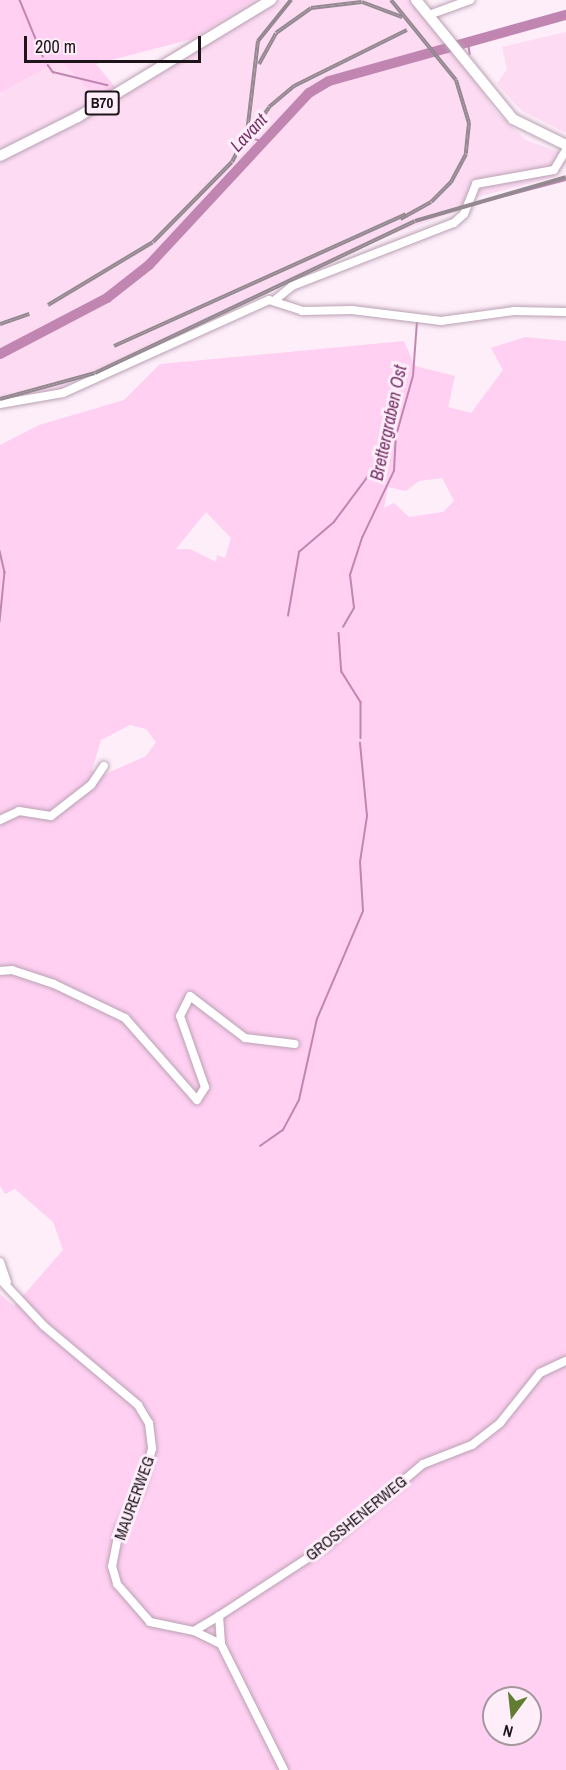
<!DOCTYPE html>
<style>
body{margin:0}
#map{position:relative;width:566px;height:1770px;overflow:hidden;background:#fdeef9;font-family:"Archivo Narrow",sans-serif}
div>[style]{position:absolute}
.built>*{inset:0;background:#fddcf3}
.green>*{inset:0;background:#ffd0f2}
.stream>*{height:1.5px;margin:-0.75px;padding:0 0.75px;transform-origin:0.75px;border-radius:0.75px;background:#c086b1}
.river>*{height:10px;margin:-5px;padding:0 5px;transform-origin:5px;border-radius:5px;background:#c086b1}
.roads{filter:drop-shadow(0 0 2px #baa1b3) drop-shadow(0 0 2px #baa1b3)}
.minor>*{height:8px;margin:-4px;padding:0 4px;transform-origin:4px;border-radius:4px;background:#fff}
.major>*{height:10px;margin:-5px;padding:0 5px;transform-origin:5px;border-radius:5px;background:#fff}
.rail>*{height:4px;margin-top:-2px;transform-origin:0;background:repeating-linear-gradient(90deg,#fdeef9 0 4.5px,#948891 0 9px);box-sizing:border-box;border-block:2px solid #948891}
span{translate:-50% -50%;white-space:nowrap;text-align:center;line-height:1.15;-webkit-text-stroke:6px #fdeef9;paint-order:stroke}
.shield-label span{padding:2px 4px;background:#fdeef9;border:2px solid;border-radius:4px;-webkit-text-stroke-width:0}
.shield-label{font-size:15px;color:#1e151b;font-weight:700}
.street-label{font-size:16px;color:#1e151b}
.water-label{font-size:18px;color:#773168;font-style:italic}
.north{position:absolute;left:482px;top:1686px;width:60px;height:60px;box-sizing:border-box;background:#fdeef9;border:2px solid #a497a0;border-radius:50%;rotate:195deg;font-size:16px;font-weight:700;line-height:24px;text-align:center;color:#1e151b}
.north::after{content:'';display:block;margin:auto;width:21px;height:27px;background:#617d31;clip-path:polygon(50% 0,100% 100%,50% 72%,0 100%)}
.scale{position:absolute;left:24px;top:36px;width:177px;height:27px;box-sizing:border-box;border:3px solid #1e151b;border-top:0;padding-left:8px;font-size:18px;line-height:21px;white-space:nowrap;color:#1e151b;-webkit-text-stroke:4px #fdeef9;paint-order:stroke}
</style>
<div id="map">
<div class="built">
<div style="clip-path:polygon(254px 0,419px 0,497px 113px,526px 140px,566px 155px,566px 164px,555px 177px,465px 200px,463px 209px,385px 237px,107px 370px,58px 390px,0 401px,0 93px,61px 60px,116px 88px)"></div>
<div style="clip-path:polygon(566px 32px,566px 133px,522px 111px,497px 84px,507px 69px,502px 47px)"></div>
</div>
<div class="green">
<div style="clip-path:polygon(0 0,254px 0,192px 39px,96px 64px,116px 88px,97px 100px,61px 60px,0 93px)"></div>
<div style="clip-path:polygon(evenodd,525px 337px,566px 341px,566px 1770px,0 1770px,0 1294px,14px 1306px,63px 1250px,53px 1222px,15px 1189px,5px 1194px,0 1186px,0 445px,39px 425px,124px 400px,160px 364px,404px 341px,415px 366px,455px 376px,448px 407px,471px 413px,503px 370px,491px 348px,525px 337px,442px 478px,454px 501px,443px 512px,409px 517px,394px 503px,384px 508px,388px 487px,406px 491px,419px 481px,442px 478px,525px 337px,206px 512px,231px 538px,225px 558px,217px 555px,216px 562px,190px 549px,176px 549px,206px 512px,525px 337px,130px 725px,146px 729px,156px 742px,146px 756px,101px 776px,92px 770px,101px 740px,130px 725px,525px 337px,494px 1698px,530px 1698px,530px 1734px,494px 1734px,494px 1698px)"></div>
</div>
<div class="stream">
<div style="left:20px;top:0;width:61px;rotate:67.7deg"></div>
<div style="left:468px;top:39px;width:15px;rotate:82deg"></div>
<div style="left:48px;top:65px;width:9px;rotate:54deg"></div>
<div style="left:53px;top:72px;width:56px;rotate:13.5deg"></div>
<div style="left:254px;top:139px;width:12px;rotate:14deg"></div>
<div style="left:475px;top:204px;width:94px;rotate:-14.8deg"></div>
<div style="left:0;top:551px;width:22px;rotate:77deg"></div>
<div style="left:5px;top:572px;width:50px;rotate:95.7deg"></div>
<div style="left:288px;top:616px;width:65px;rotate:-80.2deg"></div>
<div style="left:299px;top:552px;width:46px;rotate:-40.6deg"></div>
<div style="left:334px;top:522px;width:59px;rotate:-53.3deg"></div>
<div style="left:369px;top:475px;width:41px;rotate:-64.1deg"></div>
<div style="left:387px;top:438px;width:9px;rotate:-13deg"></div>
<div style="left:343px;top:627px;width:22px;rotate:-60deg"></div>
<div style="left:354px;top:608px;width:33px;rotate:-97deg"></div>
<div style="left:350px;top:575px;width:39px;rotate:-72deg"></div>
<div style="left:362px;top:538px;width:74px;rotate:-64.5deg"></div>
<div style="left:394px;top:471px;width:35px;rotate:-87deg"></div>
<div style="left:396px;top:436px;width:62px;rotate:-74.2deg"></div>
<div style="left:413px;top:376px;width:54px;rotate:-85.8deg"></div>
<div style="left:339px;top:633px;width:39px;rotate:86deg"></div>
<div style="left:342px;top:672px;width:36px;rotate:58deg"></div>
<div style="left:361px;top:702px;width:36px;rotate:90deg"></div>
<div style="left:260px;top:1146px;width:28px;rotate:-35deg"></div>
<div style="left:283px;top:1130px;width:34px;rotate:-62deg"></div>
<div style="left:299px;top:1100px;width:83px;rotate:-77.5deg"></div>
<div style="left:317px;top:1019px;width:117px;rotate:-66.9deg"></div>
<div style="left:363px;top:911px;width:49px;rotate:-93.5deg"></div>
<div style="left:360px;top:862px;width:47px;rotate:-81.3deg"></div>
<div style="left:367px;top:816px;width:73px;rotate:-95.5deg"></div>
</div>
<div class="river">
<div style="left:0;top:354px;width:121px;rotate:-27.6deg"></div>
<div style="left:107px;top:298px;width:53px;rotate:-38.2deg"></div>
<div style="left:149px;top:265px;width:235px;rotate:-47.1deg"></div>
<div style="left:309px;top:93px;width:23px;rotate:-31deg"></div>
<div style="left:329px;top:81px;width:246px;rotate:-15.6deg"></div>
</div>
<div class="roads">
<div class="minor">
<div style="left:429px;top:15px;width:44px;rotate:-20.1deg"></div>
<div style="left:275px;top:300px;width:22px;rotate:-39deg"></div>
<div style="left:292px;top:286px;width:174px;rotate:-21.3deg"></div>
<div style="left:454px;top:223px;width:13px;rotate:-42deg"></div>
<div style="left:464px;top:214px;width:32px;rotate:-68deg"></div>
<div style="left:476px;top:184px;width:79px;rotate:-10.2deg"></div>
<div style="left:554px;top:170px;width:23px;rotate:-59deg"></div>
<div style="left:0;top:404px;width:64px;rotate:-9.9deg"></div>
<div style="left:63px;top:393px;width:226px;rotate:-24.3deg"></div>
<div style="left:269px;top:300px;width:35px;rotate:18deg"></div>
<div style="left:302px;top:311px;width:50px;rotate:-1.1deg"></div>
<div style="left:352px;top:310px;width:90px;rotate:7deg"></div>
<div style="left:441px;top:321px;width:74px;rotate:-7.8deg"></div>
<div style="left:514px;top:311px;width:52px;rotate:1.1deg"></div>
<div style="left:0;top:820px;width:21px;rotate:-25deg"></div>
<div style="left:19px;top:811px;width:32px;rotate:9deg"></div>
<div style="left:51px;top:816px;width:51px;rotate:-37.8deg"></div>
<div style="left:91px;top:785px;width:23px;rotate:-56deg"></div>
<div style="left:0;top:971px;width:12px;rotate:-5deg"></div>
<div style="left:12px;top:970px;width:44px;rotate:18.4deg"></div>
<div style="left:54px;top:984px;width:79px;rotate:25.6deg"></div>
<div style="left:125px;top:1018px;width:109px;rotate:48.7deg"></div>
<div style="left:197px;top:1100px;width:15px;rotate:-58deg"></div>
<div style="left:205px;top:1087px;width:75px;rotate:-109.4deg"></div>
<div style="left:180px;top:1016px;width:22px;rotate:-63deg"></div>
<div style="left:190px;top:996px;width:69px;rotate:37.4deg"></div>
<div style="left:245px;top:1038px;width:50px;rotate:6.8deg"></div>
<div style="left:0;top:1262px;width:21px;rotate:71deg"></div>
<div style="left:0;top:1279px;width:64px;rotate:46.9deg"></div>
<div style="left:44px;top:1326px;width:123px;rotate:40deg"></div>
<div style="left:138px;top:1405px;width:21px;rotate:59deg"></div>
<div style="left:149px;top:1423px;width:26px;rotate:83deg"></div>
<div style="left:152px;top:1449px;width:37px;rotate:106deg"></div>
<div style="left:142px;top:1485px;width:51px;rotate:116.6deg"></div>
<div style="left:119px;top:1531px;width:36px;rotate:101deg"></div>
<div style="left:112px;top:1566px;width:19px;rotate:74deg"></div>
<div style="left:117px;top:1584px;width:50px;rotate:49deg"></div>
<div style="left:150px;top:1622px;width:45px;rotate:11.6deg"></div>
<div style="left:194px;top:1631px;width:30px;rotate:26deg"></div>
<div style="left:194px;top:1631px;width:29px;rotate:-31deg"></div>
<div style="left:284px;top:1770px;width:141px;rotate:-116.6deg"></div>
<div style="left:221px;top:1644px;width:28px;rotate:-94deg"></div>
<div style="left:219px;top:1616px;width:126px;rotate:-33.1deg"></div>
<div style="left:325px;top:1547px;width:128px;rotate:-40.3deg"></div>
<div style="left:423px;top:1464px;width:53px;rotate:-21.2deg"></div>
<div style="left:472px;top:1445px;width:36px;rotate:-38deg"></div>
<div style="left:500px;top:1423px;width:64px;rotate:-51.3deg"></div>
<div style="left:540px;top:1373px;width:29px;rotate:-25deg"></div>
</div>
<div class="major">
<div style="left:416px;top:0;width:154px;rotate:50.8deg"></div>
<div style="left:513px;top:119px;width:59px;rotate:26.1deg"></div>
<div style="left:0;top:156px;width:87px;rotate:-26.6deg"></div>
<div style="left:78px;top:117px;width:226px;rotate:-31.2deg"></div>
</div>
</div>
<div class="rail">
<div style="left:391px;top:0;width:103px;rotate:50.9deg"></div>
<div style="left:456px;top:80px;width:45px;rotate:73.2deg"></div>
<div style="left:469px;top:123px;width:31px;rotate:96deg"></div>
<div style="left:466px;top:154px;width:32px;rotate:118deg"></div>
<div style="left:451px;top:182px;width:28px;rotate:135deg"></div>
<div style="left:431px;top:202px;width:35px;rotate:151deg"></div>
<div style="left:259px;top:64px;width:35px;rotate:-61deg"></div>
<div style="left:276px;top:33px;width:43px;rotate:-35.5deg"></div>
<div style="left:311px;top:8px;width:51px;rotate:-6.7deg"></div>
<div style="left:362px;top:2px;width:43px;rotate:20.6deg"></div>
<div style="left:249px;top:136px;width:35px;rotate:-55deg"></div>
<div style="left:269px;top:107px;width:33px;rotate:-40deg"></div>
<div style="left:294px;top:86px;width:126px;rotate:-26.4deg"></div>
<div style="left:48px;top:305px;width:122px;rotate:-31deg"></div>
<div style="left:153px;top:242px;width:112px;rotate:-45.4deg"></div>
<div style="left:232px;top:162px;width:33px;rotate:-63deg"></div>
<div style="left:247px;top:133px;width:93px;rotate:-83.2deg"></div>
<div style="left:258px;top:41px;width:53px;rotate:-51.2deg"></div>
<div style="left:0;top:324px;width:31px;rotate:-19deg"></div>
<div style="left:114px;top:346px;width:320px;rotate:-24.3deg"></div>
<div style="left:0;top:399px;width:98px;rotate:-15.3deg"></div>
<div style="left:95px;top:373px;width:354px;rotate:-25.4deg"></div>
<div style="left:415px;top:221px;width:157px;rotate:-16.2deg"></div>
</div>
<div class="shield-label">
<span style="left:102px;top:103px">B70</span>
</div>
<div class="street-label">
<span style="left:134px;top:1498px;rotate:-70deg">MAURERWEG</span>
<span style="left:356px;top:1518px;rotate:-39deg">GROSSHENERWEG</span>
</div>
<div class="water-label">
<span style="left:249px;top:133px;rotate:-47deg">Lavant</span>
<span style="left:389px;top:423px;rotate:-78deg">Brettergraben Ost</span>
</div>
<div class="north">N</div>
<div class="scale">200 m</div>
</div>
